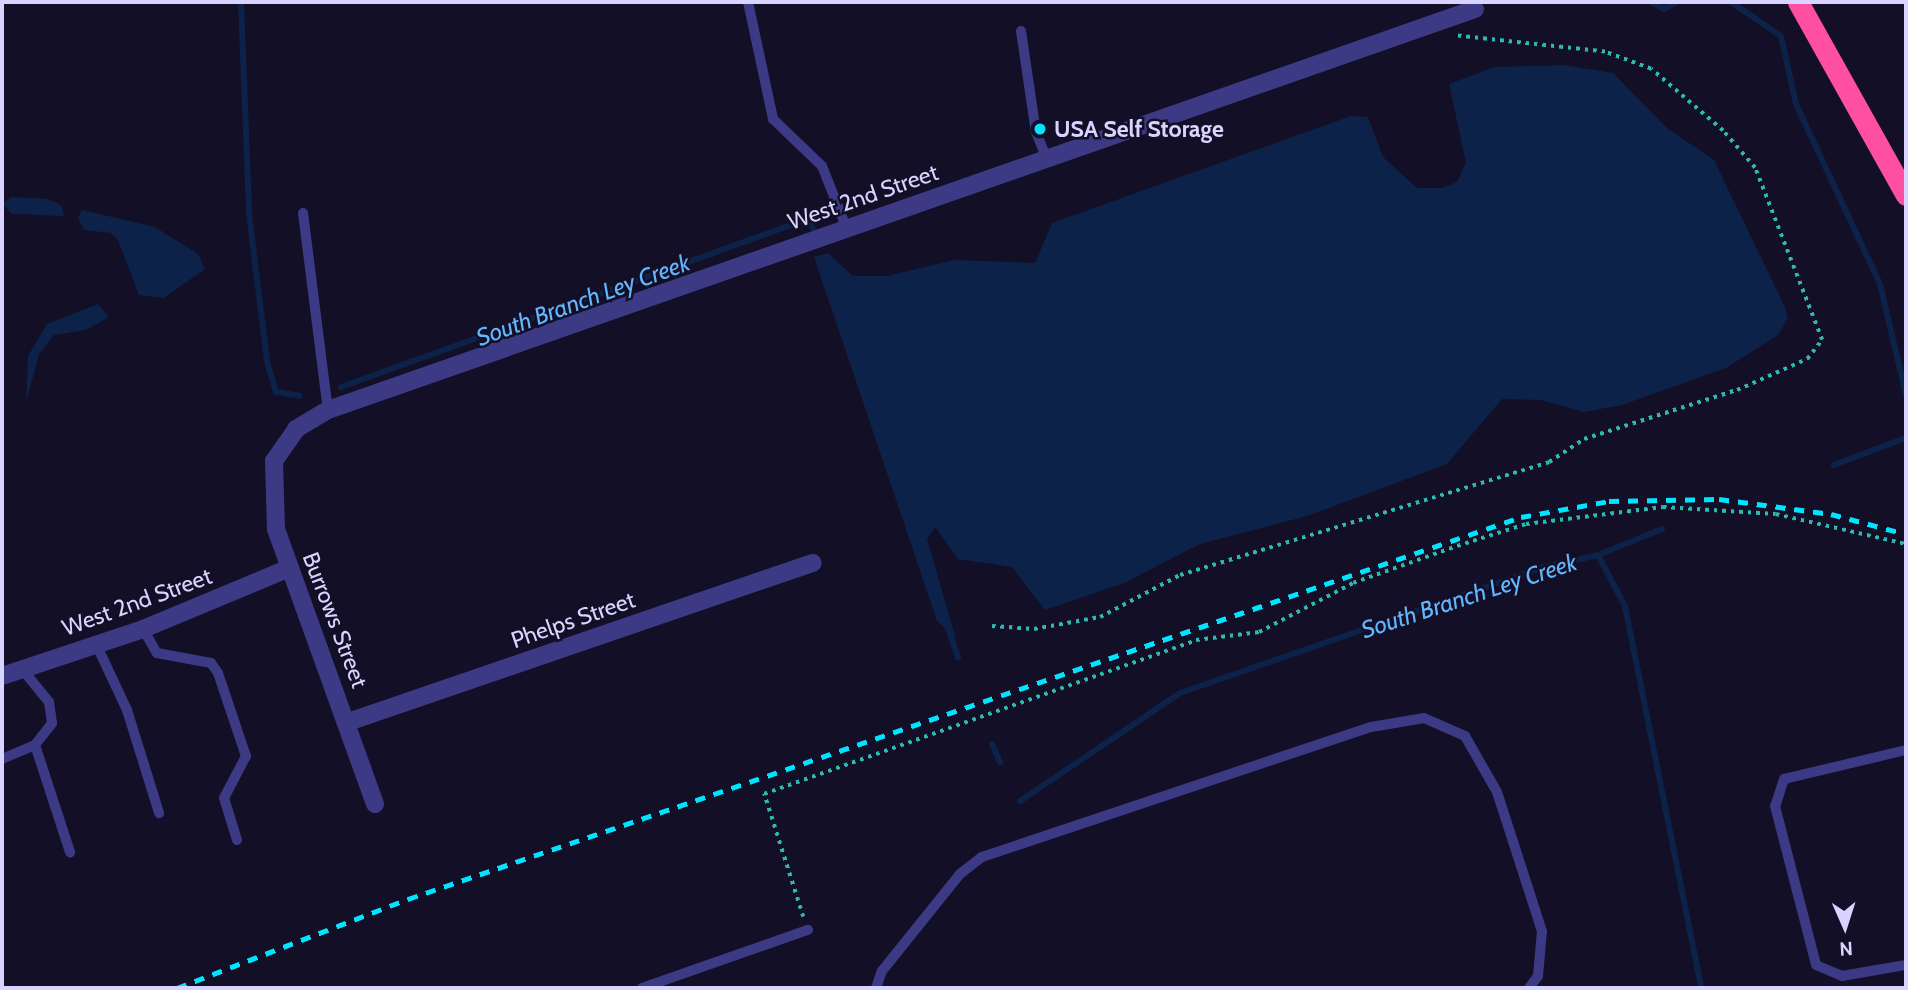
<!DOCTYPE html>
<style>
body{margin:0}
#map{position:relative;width:1908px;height:990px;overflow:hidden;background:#130f26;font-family:Cabin,sans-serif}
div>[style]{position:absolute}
.water>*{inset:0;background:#0c2248}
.stream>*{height:6px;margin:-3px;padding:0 3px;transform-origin:3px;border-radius:3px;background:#0c2248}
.path>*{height:3.5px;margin-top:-1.75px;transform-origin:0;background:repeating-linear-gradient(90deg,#2fb8b0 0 3.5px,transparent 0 8.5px)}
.lane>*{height:10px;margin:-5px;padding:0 5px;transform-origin:5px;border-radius:5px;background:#3d3a85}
.street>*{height:18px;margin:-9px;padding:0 9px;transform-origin:9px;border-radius:9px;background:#3d3a85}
.highway>*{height:21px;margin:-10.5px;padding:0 10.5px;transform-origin:10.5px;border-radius:10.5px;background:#ff4fa3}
.rail>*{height:5px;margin-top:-2.5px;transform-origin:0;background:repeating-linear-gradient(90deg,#00e5ff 0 10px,transparent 0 19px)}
.dots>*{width:19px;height:19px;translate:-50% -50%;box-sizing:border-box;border:4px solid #130f26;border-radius:50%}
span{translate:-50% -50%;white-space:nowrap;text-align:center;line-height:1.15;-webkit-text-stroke:5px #130f26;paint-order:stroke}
.poi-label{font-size:23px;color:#d9d4ff;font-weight:700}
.left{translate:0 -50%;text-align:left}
.street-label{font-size:23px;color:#d9d4ff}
.water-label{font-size:24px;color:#62b6ff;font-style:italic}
.frame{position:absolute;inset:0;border:4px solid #d9d4ff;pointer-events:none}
.north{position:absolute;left:1810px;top:892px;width:70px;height:70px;-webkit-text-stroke:5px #130f26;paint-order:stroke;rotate:177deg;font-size:19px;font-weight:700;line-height:28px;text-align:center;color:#d9d4ff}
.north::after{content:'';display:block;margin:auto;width:24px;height:32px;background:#d9d4ff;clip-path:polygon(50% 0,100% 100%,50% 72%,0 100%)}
</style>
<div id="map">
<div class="water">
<div style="clip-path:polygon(1564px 65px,1613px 73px,1667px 128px,1714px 160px,1784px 305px,1788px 318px,1778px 335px,1726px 368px,1622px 405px,1584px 412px,1540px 400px,1502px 399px,1447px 464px,1307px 516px,1200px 544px,1124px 583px,1045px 610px,1012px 567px,958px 559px,935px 527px,927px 539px,956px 639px,937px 621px,814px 257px,828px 253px,853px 276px,887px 276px,954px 260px,1035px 263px,1052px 223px,1351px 116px,1368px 117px,1383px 157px,1417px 188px,1442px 188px,1457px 182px,1466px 163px,1449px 84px,1495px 67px)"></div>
<div style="clip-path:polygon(11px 197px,49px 199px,62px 206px,64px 216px,12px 214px,2px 204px)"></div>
<div style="clip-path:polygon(82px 210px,155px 227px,198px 254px,205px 269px,164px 298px,139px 295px,118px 240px,111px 233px,84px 230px,78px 218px)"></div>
<div style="clip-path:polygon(98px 304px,109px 317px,86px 330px,54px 335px,39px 354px,26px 403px,28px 356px,47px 324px)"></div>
</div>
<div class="stream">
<div style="left:241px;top:2px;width:212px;rotate:87.8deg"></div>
<div style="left:249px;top:214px;width:148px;rotate:83deg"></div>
<div style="left:267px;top:361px;width:32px;rotate:74deg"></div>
<div style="left:276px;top:392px;width:24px;rotate:9deg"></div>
<div style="left:1651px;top:2px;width:15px;rotate:28deg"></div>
<div style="left:1664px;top:9px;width:15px;rotate:-28deg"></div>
<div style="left:1731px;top:2px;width:60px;rotate:34.2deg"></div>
<div style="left:1781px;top:36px;width:70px;rotate:77.6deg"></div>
<div style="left:1796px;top:104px;width:199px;rotate:65deg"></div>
<div style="left:1880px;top:284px;width:114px;rotate:76.8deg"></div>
<div style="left:341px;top:387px;width:496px;rotate:-19.8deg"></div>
<div style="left:808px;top:219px;width:17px;rotate:62deg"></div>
<div style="left:1834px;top:465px;width:77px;rotate:-20.6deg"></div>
<div style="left:1598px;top:555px;width:69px;rotate:-22.1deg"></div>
<div style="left:948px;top:628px;width:31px;rotate:71deg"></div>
<div style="left:992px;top:744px;width:20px;rotate:66deg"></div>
<div style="left:1020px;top:801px;width:193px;rotate:-34deg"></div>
<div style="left:1180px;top:693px;width:381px;rotate:-19.1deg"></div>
<div style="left:1540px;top:568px;width:59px;rotate:-12.6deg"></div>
<div style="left:1598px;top:555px;width:58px;rotate:62.1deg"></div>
<div style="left:1625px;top:606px;width:389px;rotate:78.7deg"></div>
</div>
<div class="path">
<div style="left:992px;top:626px;width:42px;rotate:4.1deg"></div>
<div style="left:1034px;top:629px;width:67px;rotate:-10.3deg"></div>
<div style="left:1100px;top:617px;width:90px;rotate:-27.7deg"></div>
<div style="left:1180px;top:575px;width:386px;rotate:-17deg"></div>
<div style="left:1549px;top:462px;width:42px;rotate:-33.3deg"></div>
<div style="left:1584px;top:439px;width:161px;rotate:-17.8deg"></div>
<div style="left:1737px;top:390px;width:77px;rotate:-23.9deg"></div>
<div style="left:1807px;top:359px;width:24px;rotate:-52deg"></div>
<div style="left:1822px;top:340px;width:185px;rotate:-111.3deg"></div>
<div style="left:1755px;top:168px;width:49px;rotate:-130.9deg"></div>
<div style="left:1723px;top:131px;width:95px;rotate:-139.3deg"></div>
<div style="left:1651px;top:69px;width:49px;rotate:-159.7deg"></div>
<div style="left:1605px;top:52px;width:148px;rotate:-173.8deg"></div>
<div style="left:803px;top:917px;width:129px;rotate:-107.6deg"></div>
<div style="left:764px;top:794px;width:459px;rotate:-19.6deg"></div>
<div style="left:1196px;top:640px;width:64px;rotate:-7.2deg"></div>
<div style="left:1259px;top:632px;width:106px;rotate:-27.5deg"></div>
<div style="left:1353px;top:583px;width:110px;rotate:-19.6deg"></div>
<div style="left:1457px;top:546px;width:72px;rotate:-17.7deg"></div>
<div style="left:1526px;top:524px;width:138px;rotate:-7.1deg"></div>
<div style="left:1663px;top:507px;width:113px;rotate:3.5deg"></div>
<div style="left:1776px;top:514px;width:133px;rotate:13deg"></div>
</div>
<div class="lane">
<div style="left:748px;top:2px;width:120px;rotate:77.9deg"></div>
<div style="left:773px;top:119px;width:68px;rotate:43.8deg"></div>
<div style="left:822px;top:166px;width:68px;rotate:68.4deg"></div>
<div style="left:1021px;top:31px;width:102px;rotate:81.6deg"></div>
<div style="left:1036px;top:132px;width:29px;rotate:68deg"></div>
<div style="left:303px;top:213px;width:199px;rotate:82.8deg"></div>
<div style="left:143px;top:629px;width:28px;rotate:60deg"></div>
<div style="left:157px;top:653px;width:55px;rotate:10.5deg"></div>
<div style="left:211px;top:663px;width:12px;rotate:55deg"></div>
<div style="left:218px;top:673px;width:88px;rotate:71.4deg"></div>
<div style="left:246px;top:756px;width:47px;rotate:117.6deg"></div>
<div style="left:224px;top:798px;width:44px;rotate:72.8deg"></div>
<div style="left:96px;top:644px;width:73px;rotate:64.8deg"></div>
<div style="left:127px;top:710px;width:108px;rotate:72.7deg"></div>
<div style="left:35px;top:745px;width:113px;rotate:71.9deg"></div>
<div style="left:1906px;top:750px;width:125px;rotate:166.6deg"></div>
<div style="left:1784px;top:779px;width:28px;rotate:108deg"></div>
<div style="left:1775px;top:806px;width:164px;rotate:75.5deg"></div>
<div style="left:1816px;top:965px;width:28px;rotate:23deg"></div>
<div style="left:1842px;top:976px;width:65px;rotate:-9.8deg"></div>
<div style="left:2px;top:759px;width:36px;rotate:-23deg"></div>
<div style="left:35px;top:745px;width:28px;rotate:-52deg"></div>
<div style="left:52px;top:723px;width:21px;rotate:-98deg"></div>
<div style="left:49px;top:702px;width:43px;rotate:-129.3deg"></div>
<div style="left:642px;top:988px;width:176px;rotate:-19.3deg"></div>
<div style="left:876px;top:988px;width:18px;rotate:-71deg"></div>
<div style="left:882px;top:971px;width:124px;rotate:-51.2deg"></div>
<div style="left:960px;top:874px;width:28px;rotate:-38deg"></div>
<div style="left:982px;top:857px;width:410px;rotate:-18.5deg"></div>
<div style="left:1371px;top:727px;width:54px;rotate:-9.6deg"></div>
<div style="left:1424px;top:718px;width:45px;rotate:23.7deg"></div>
<div style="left:1465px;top:736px;width:64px;rotate:60.3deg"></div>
<div style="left:1497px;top:792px;width:146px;rotate:72.1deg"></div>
<div style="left:1542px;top:931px;width:45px;rotate:95.1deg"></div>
<div style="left:1538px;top:976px;width:15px;rotate:127deg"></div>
</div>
<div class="street">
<div style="left:2px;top:676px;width:149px;rotate:-18.4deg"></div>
<div style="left:143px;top:629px;width:156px;rotate:-22.6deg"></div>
<div style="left:348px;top:722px;width:491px;rotate:-18.9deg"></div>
<div style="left:375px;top:804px;width:292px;rotate:-109.8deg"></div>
<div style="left:276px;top:529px;width:68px;rotate:-91.7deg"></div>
<div style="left:274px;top:461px;width:39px;rotate:-55deg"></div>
<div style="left:296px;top:429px;width:37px;rotate:-31deg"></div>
<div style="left:328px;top:410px;width:1215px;rotate:-19.27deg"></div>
</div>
<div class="highway">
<div style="left:1798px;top:2px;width:221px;rotate:60.8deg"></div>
</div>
<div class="rail">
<div style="left:177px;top:988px;width:248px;rotate:-21.1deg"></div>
<div style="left:408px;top:899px;width:1177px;rotate:-18.94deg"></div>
<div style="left:1521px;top:517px;width:89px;rotate:-10.3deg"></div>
<div style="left:1609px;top:501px;width:110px;rotate:-1deg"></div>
<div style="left:1719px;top:499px;width:113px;rotate:7.6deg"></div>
<div style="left:1831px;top:514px;width:78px;rotate:14.9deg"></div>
</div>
<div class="dots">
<div style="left:1040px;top:129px;background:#00e5ff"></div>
</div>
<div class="poi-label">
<span class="left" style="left:1054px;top:129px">USA Self Storage</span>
</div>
<div class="street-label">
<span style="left:863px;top:197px;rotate:-19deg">West 2nd Street</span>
<span style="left:137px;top:602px;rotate:-20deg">West 2nd Street</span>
<span style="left:335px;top:620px;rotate:69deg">Burrows Street</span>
<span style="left:573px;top:620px;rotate:-19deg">Phelps Street</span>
</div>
<div class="water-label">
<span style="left:583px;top:300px;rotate:-20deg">South Branch Ley Creek</span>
<span style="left:1469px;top:596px;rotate:-18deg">South Branch Ley Creek</span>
</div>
<div class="frame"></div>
<div class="north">N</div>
</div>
